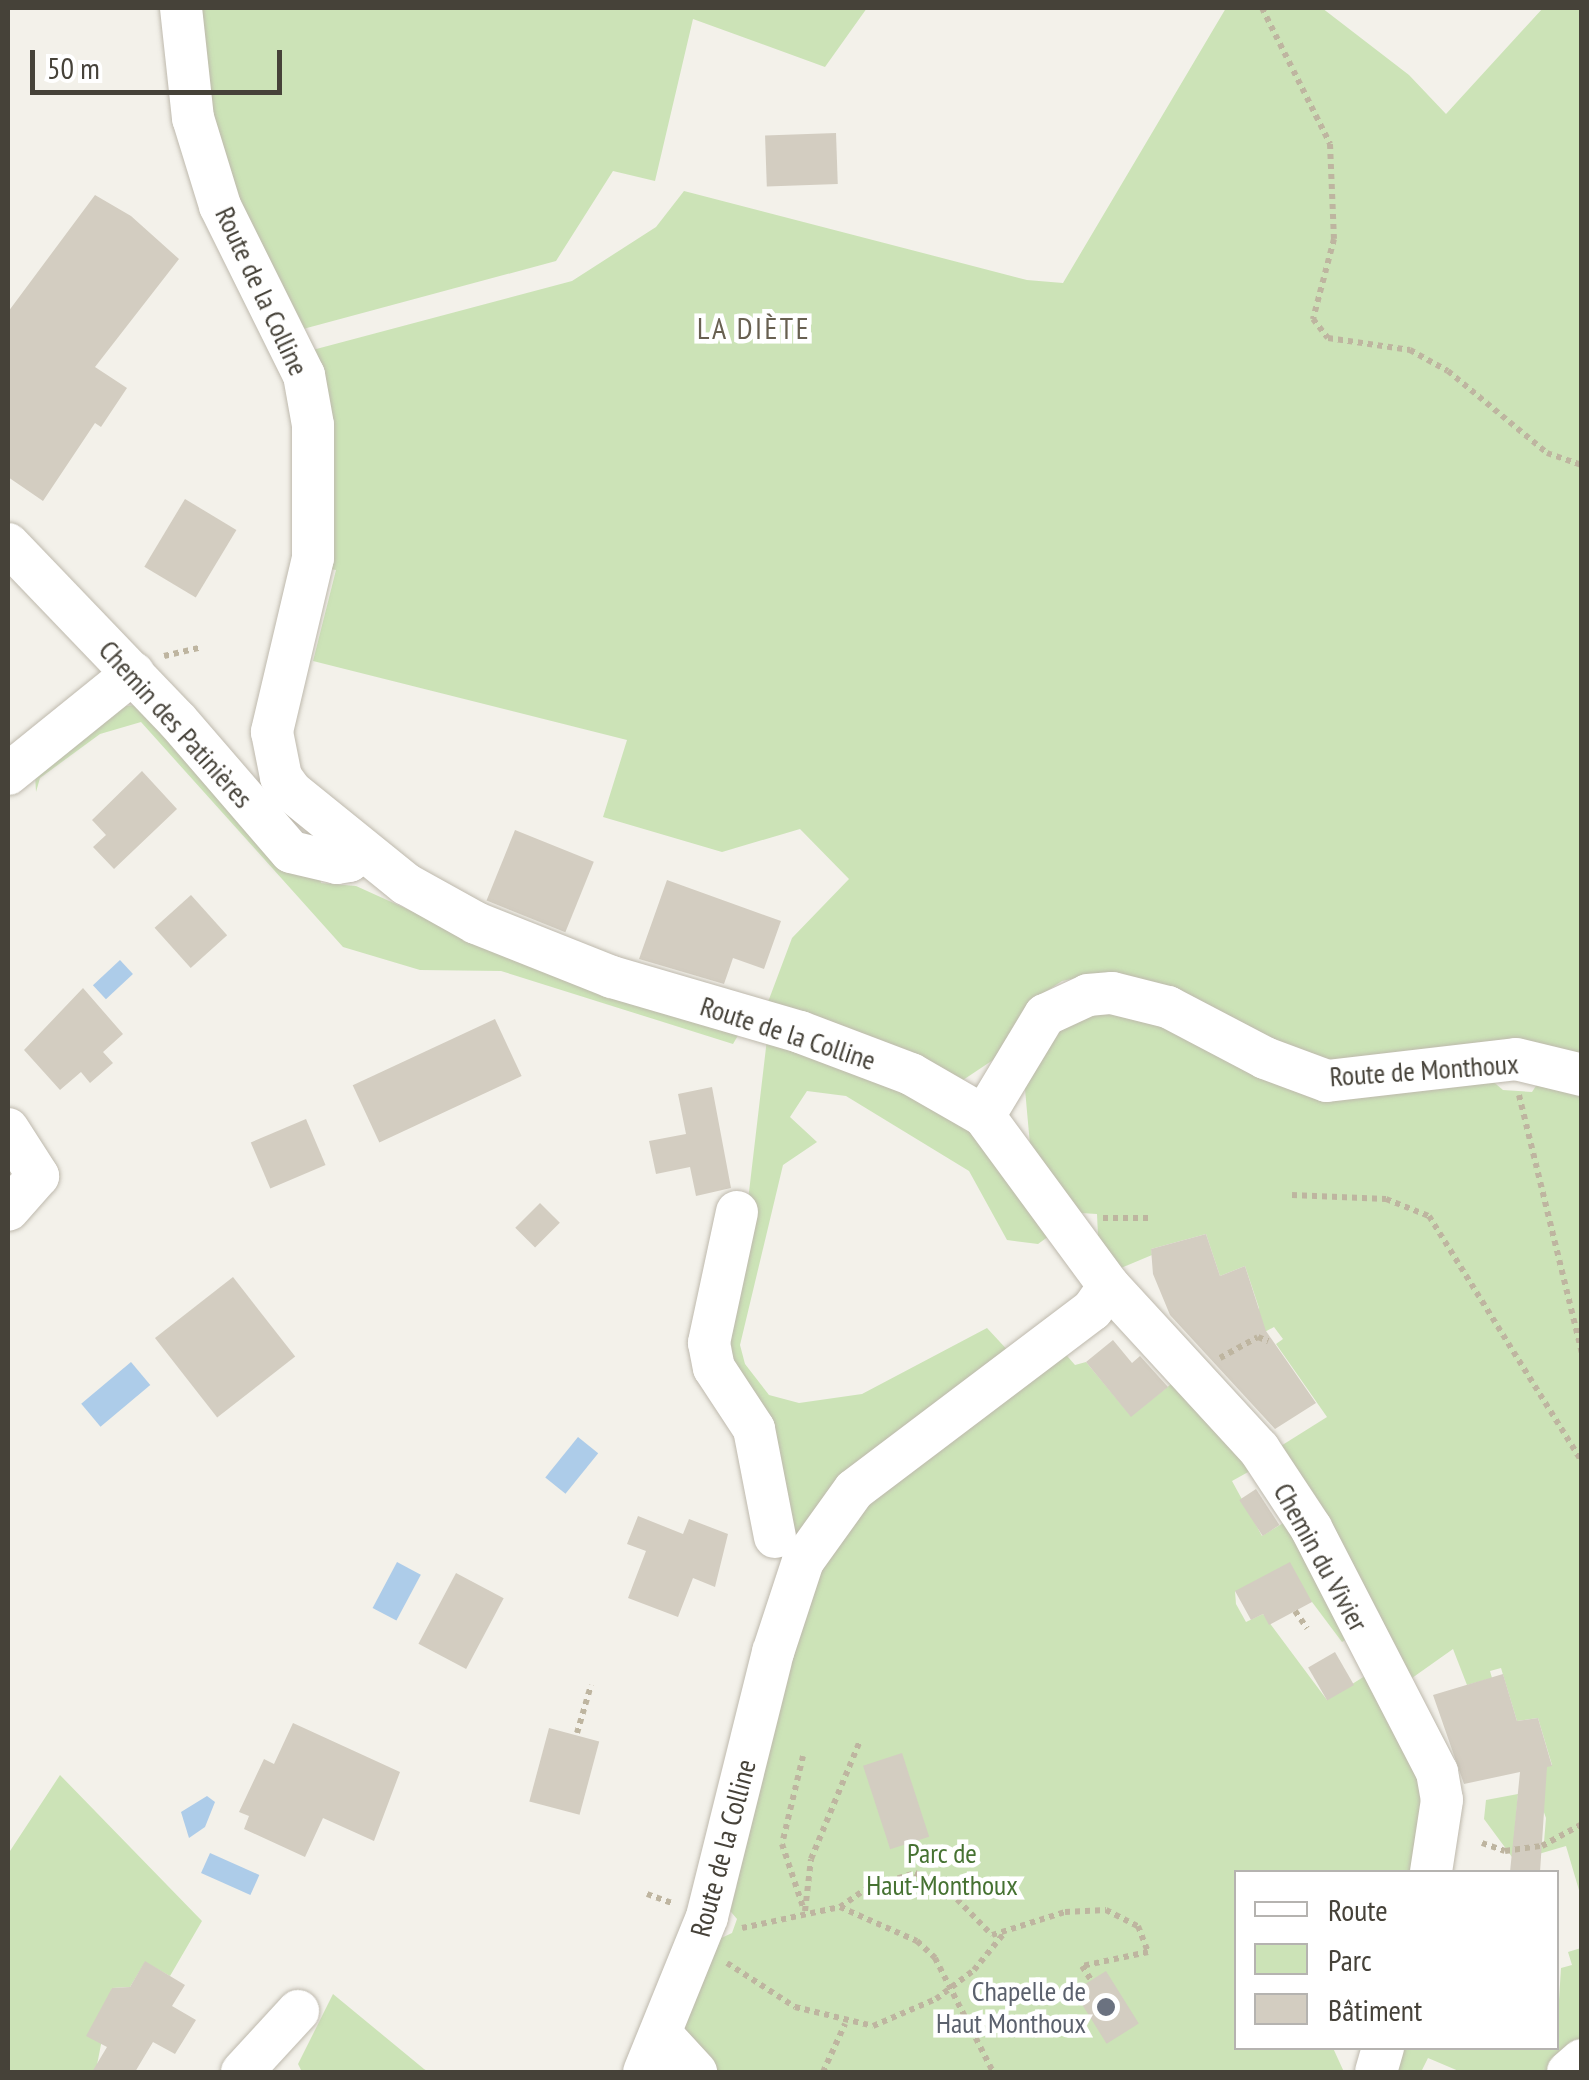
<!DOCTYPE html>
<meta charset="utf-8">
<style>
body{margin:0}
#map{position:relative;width:1589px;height:2080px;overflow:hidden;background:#f3f1ea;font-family:"PT Sans Narrow",sans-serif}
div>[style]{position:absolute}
.green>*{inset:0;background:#cce3b7}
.water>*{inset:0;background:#adcce9;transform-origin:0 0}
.building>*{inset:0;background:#d3cdc1;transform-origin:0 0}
.path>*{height:6px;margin-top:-3px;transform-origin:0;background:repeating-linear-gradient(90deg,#beb5a0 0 5px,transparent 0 10px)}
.roads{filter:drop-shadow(0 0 2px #beb9ad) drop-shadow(0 0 2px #beb9ad)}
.minor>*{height:42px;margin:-21px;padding:0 21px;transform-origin:21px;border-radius:21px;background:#fff}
.dots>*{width:28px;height:28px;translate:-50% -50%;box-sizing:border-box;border:5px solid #fff;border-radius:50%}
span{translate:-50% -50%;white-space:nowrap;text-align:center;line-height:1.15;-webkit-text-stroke:9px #fff;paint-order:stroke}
.street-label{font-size:28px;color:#464239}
.park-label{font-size:28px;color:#467232}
.worship-label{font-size:28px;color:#5b616d}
.right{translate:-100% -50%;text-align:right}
.neighbourhood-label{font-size:30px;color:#686051;letter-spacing:2.5px}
.frame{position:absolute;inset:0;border:10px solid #464239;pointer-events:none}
.legend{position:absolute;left:1234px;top:1870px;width:325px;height:180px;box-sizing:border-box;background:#fff;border:2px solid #b5b3b0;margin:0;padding:12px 18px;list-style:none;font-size:30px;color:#464239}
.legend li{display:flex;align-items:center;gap:20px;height:50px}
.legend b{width:50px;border:2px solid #b5b3b0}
.scale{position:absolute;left:30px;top:50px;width:252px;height:45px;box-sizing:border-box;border:5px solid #464239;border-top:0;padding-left:12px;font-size:30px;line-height:35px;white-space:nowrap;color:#464239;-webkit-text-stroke:8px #fff;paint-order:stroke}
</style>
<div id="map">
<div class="green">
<div style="clip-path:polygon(196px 8px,867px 8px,825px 67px,693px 19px,655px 181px,613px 171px,556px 261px,292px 332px,263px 274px,211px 110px)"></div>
<div style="clip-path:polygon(1226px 8px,1322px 8px,1409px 75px,1446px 114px,1543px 8px,1581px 8px,1581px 1061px,1340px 1063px,1306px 1055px,1178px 992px,1099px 973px,1062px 981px,1030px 1002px,999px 1056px,960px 1082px,765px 1010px,792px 938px,849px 879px,800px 829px,722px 852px,603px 817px,627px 740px,313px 661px,336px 570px,324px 568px,305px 352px,572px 281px,656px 227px,684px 191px,1027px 280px,1063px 283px)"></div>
<div style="clip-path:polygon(141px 704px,320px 872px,321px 883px,356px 886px,531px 965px,740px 1032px,733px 1044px,501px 971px,420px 970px,343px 947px,141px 722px,100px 734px,40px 778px,36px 792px,35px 775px,120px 707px)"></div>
<div style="clip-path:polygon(1123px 1004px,1237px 1060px,1484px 1074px,1503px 1090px,1532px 1092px,1543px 1075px,1581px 1088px,1581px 1897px,1566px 1846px,1515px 1861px,1484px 1819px,1486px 1800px,1518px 1794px,1514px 1839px,1544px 1842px,1546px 1818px,1529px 1770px,1552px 1765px,1538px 1718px,1517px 1721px,1501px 1668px,1490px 1671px,1492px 1678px,1467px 1685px,1453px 1649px,1405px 1683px,1276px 1449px,1327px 1417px,1276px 1344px,1283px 1339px,1274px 1327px,1244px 1343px,1259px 1308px,1245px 1266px,1220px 1276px,1206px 1234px,1151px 1249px,1152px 1255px,1121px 1268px,1098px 1236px,1097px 1214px,1080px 1213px,1030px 1145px,1024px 1078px,1049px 1026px)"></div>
<div style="clip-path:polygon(767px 1039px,905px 1086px,975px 1130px,1056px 1231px,1038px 1244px,1007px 1240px,969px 1171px,846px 1096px,807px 1091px,790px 1117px,817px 1142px,783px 1165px,740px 1345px,745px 1364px,769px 1395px,799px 1403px,862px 1394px,987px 1328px,1023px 1367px,1061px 1349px,1075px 1365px,1086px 1362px,1131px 1416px,1180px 1377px,1259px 1466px,1232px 1481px,1262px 1536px,1293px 1517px,1352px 1636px,1342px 1642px,1312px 1602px,1235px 1591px,1236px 1604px,1246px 1622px,1263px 1614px,1327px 1700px,1368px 1674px,1427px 1776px,1418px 1872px,1236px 1872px,1236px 2048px,1333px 2048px,1344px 2072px,658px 2072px,717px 1940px,732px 1933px,737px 1919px,726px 1906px,796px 1547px,738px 1394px,722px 1315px,749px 1192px)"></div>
<div style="clip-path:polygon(60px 1775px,202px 1921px,170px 1976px,145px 1962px,130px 1987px,112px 1988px,97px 2065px,109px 2072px,8px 2072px,8px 1854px)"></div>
<div style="clip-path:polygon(1581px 1948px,1581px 2050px,1558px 2072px,1461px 2072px,1428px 2058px,1421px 2072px,1388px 2072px,1395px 2048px,1556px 2048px,1561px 1968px,1572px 1965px,1568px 1952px)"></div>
<div style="clip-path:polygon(333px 1994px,424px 2069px,429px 2072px,302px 2072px,298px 2064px)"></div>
</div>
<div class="water">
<div style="left:120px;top:960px;width:19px;height:37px;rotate:47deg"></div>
<div style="left:131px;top:1362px;width:30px;height:65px;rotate:50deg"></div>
<div style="left:578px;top:1437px;width:26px;height:52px;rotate:39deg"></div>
<div style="left:397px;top:1562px;width:27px;height:52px;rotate:28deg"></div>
<div style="clip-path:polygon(207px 1796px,215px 1802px,205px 1827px,189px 1838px,181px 1812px)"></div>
<div style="left:210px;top:1853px;width:54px;height:22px;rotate:24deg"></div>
</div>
<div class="building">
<div style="left:836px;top:133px;width:51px;height:71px;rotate:88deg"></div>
<div style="clip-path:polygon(95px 195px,131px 216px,179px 259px,95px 367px,127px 388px,101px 427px,95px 423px,43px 501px,8px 477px,8px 312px)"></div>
<div style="left:185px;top:499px;width:60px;height:79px;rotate:31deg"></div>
<div style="clip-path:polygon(142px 771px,177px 809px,114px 869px,93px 847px,106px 835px,92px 820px)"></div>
<div style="left:515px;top:830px;width:85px;height:76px;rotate:22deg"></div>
<div style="clip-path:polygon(667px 880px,781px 921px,764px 969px,733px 958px,724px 984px,639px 959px)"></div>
<div style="left:191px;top:895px;width:54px;height:49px;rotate:48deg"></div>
<div style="clip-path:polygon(83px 988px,123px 1034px,103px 1052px,113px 1063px,90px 1083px,81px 1072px,60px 1090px,24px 1050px)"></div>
<div style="left:495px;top:1019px;width:63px;height:157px;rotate:65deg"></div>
<div style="clip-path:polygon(712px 1087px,731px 1188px,696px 1196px,690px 1167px,656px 1174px,649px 1141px,686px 1134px,678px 1094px)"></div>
<div style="left:306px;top:1119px;width:50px;height:60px;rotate:67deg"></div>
<div style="left:540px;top:1203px;width:28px;height:35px;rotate:45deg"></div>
<div style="clip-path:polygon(1206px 1234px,1220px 1276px,1245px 1266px,1266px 1331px,1316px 1403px,1275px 1429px,1170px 1315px,1153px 1274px,1151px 1249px)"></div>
<div style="left:233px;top:1277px;width:101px;height:99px;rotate:52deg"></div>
<div style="clip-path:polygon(1113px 1340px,1132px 1363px,1140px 1356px,1168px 1387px,1131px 1417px,1086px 1362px)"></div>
<div style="left:1256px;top:1489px;width:43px;height:20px;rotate:57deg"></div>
<div style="clip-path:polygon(638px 1516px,683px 1534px,689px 1519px,728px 1534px,715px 1587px,693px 1578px,678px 1617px,628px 1598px,646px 1551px,627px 1544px)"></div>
<div style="clip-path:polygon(1290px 1562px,1312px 1602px,1269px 1625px,1263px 1614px,1251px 1620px,1235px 1591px)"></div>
<div style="left:456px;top:1573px;width:54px;height:80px;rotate:28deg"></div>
<div style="left:1335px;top:1652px;width:38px;height:31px;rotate:60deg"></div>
<div style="clip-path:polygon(1503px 1674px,1517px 1721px,1538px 1718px,1552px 1766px,1547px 1767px,1540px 1872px,1510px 1872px,1520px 1772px,1464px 1784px,1433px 1695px)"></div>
<div style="clip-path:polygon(293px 1723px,400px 1772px,374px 1841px,323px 1818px,305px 1857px,244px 1829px,249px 1816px,239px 1812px,264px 1759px,274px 1764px)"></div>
<div style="left:549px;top:1728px;width:52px;height:76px;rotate:15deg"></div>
<div style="left:902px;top:1753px;width:88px;height:41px;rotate:72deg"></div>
<div style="clip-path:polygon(145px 1961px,185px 1985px,172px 2006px,196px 2020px,175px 2054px,153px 2042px,135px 2072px,92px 2072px,107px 2047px,86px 2036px,112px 1988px,130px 1987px)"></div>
<div style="left:1106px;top:1971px;width:62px;height:38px;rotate:58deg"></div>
</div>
<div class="path">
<div style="left:1262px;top:8px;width:152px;rotate:63.4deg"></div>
<div style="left:1330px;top:144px;width:95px;rotate:87.6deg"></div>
<div style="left:1334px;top:239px;width:83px;rotate:104.7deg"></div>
<div style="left:1313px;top:319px;width:24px;rotate:52deg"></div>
<div style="left:1328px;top:338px;width:83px;rotate:8.3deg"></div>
<div style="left:1410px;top:350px;width:43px;rotate:28.9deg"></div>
<div style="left:1448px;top:371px;width:129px;rotate:39.6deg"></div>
<div style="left:1547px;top:453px;width:37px;rotate:19deg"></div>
<div style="left:164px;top:656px;width:37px;rotate:-13deg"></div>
<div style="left:1519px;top:1095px;width:267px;rotate:76.3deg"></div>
<div style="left:1292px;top:1195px;width:94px;rotate:2.4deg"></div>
<div style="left:1386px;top:1199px;width:46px;rotate:21.6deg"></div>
<div style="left:1429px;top:1216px;width:290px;rotate:58.1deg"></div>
<div style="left:1103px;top:1218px;width:46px"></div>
<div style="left:1220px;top:1358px;width:43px;rotate:-28.9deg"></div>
<div style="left:1258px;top:1337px;width:11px;rotate:22deg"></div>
<div style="left:1295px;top:1611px;width:21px;rotate:55deg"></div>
<div style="left:577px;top:1733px;width:50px;rotate:-73.7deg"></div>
<div style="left:803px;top:1756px;width:90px;rotate:103.4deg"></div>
<div style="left:782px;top:1844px;width:70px;rotate:71.6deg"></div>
<div style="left:1482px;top:1843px;width:24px;rotate:19deg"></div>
<div style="left:1505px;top:1851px;width:37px;rotate:-8deg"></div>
<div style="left:1542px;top:1846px;width:46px;rotate:-28.8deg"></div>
<div style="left:647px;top:1894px;width:29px;rotate:20deg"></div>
<div style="left:840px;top:1907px;width:35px;rotate:-35deg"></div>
<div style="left:869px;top:1887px;width:48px;rotate:-16.9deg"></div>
<div style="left:915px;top:1873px;width:30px;rotate:23deg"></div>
<div style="left:943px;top:1885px;width:70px;rotate:45.6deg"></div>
<div style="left:992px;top:1935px;width:77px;rotate:-17.5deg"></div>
<div style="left:1065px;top:1912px;width:41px;rotate:-2.8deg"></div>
<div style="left:1106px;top:1910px;width:36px;rotate:27deg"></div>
<div style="left:1138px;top:1926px;width:28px;rotate:69deg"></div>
<div style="left:1148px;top:1952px;width:67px;rotate:168deg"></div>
<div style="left:1082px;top:1966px;width:17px;rotate:57deg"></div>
<div style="left:805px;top:1911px;width:52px;rotate:-83.4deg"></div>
<div style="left:811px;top:1859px;width:126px;rotate:-67.5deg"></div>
<div style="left:742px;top:1928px;width:100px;rotate:-12.1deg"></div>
<div style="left:840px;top:1907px;width:84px;rotate:23.8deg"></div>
<div style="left:917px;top:1941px;width:25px;rotate:43deg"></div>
<div style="left:935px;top:1958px;width:128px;rotate:63deg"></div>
<div style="left:1579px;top:1957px;width:3px"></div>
<div style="left:727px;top:1963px;width:81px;rotate:32.9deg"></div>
<div style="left:795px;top:2007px;width:80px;rotate:13.7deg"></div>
<div style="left:873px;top:2026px;width:69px;rotate:-23.2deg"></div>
<div style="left:936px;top:1999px;width:48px;rotate:-37.3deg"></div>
<div style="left:974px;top:1970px;width:49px;rotate:-50.8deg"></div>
<div style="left:823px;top:2072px;width:53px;rotate:-65.4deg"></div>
</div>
<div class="roads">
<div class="minor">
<div style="left:181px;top:8px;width:111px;rotate:83.8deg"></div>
<div style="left:193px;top:118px;width:92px;rotate:72.9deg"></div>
<div style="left:220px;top:206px;width:189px;rotate:63.6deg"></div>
<div style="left:304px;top:375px;width:51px;rotate:79.8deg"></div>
<div style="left:313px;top:425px;width:133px;rotate:90deg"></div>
<div style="left:313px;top:558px;width:179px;rotate:103.3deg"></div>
<div style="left:272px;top:732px;width:46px;rotate:78.7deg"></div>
<div style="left:281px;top:777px;width:17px;rotate:54deg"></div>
<div style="left:291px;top:791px;width:148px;rotate:39deg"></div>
<div style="left:406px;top:884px;width:80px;rotate:29.1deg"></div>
<div style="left:476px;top:923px;width:146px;rotate:21.7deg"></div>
<div style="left:612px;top:977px;width:196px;rotate:16.3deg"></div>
<div style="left:800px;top:1032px;width:119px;rotate:20.7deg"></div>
<div style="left:911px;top:1074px;width:84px;rotate:29.9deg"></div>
<div style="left:984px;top:1116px;width:211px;rotate:53.7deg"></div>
<div style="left:1109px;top:1286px;width:29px;rotate:125deg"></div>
<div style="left:1092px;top:1310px;width:298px;rotate:142.9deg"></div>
<div style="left:854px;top:1490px;width:87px;rotate:125.7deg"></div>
<div style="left:803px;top:1561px;width:96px;rotate:108.2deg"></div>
<div style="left:773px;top:1652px;width:273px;rotate:104deg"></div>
<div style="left:707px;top:1917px;width:167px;rotate:112.1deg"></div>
<div style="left:8px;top:544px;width:244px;rotate:46.2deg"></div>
<div style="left:177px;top:720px;width:174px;rotate:49.2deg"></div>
<div style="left:291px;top:852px;width:47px;rotate:13.4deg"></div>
<div style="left:337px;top:863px;width:12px;rotate:-9deg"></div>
<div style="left:349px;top:861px;width:14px;rotate:-56deg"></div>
<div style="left:8px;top:774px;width:161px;rotate:-38.9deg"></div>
<div style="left:984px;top:1116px;width:118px;rotate:-58.9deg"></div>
<div style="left:1045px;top:1015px;width:47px;rotate:-24.9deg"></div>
<div style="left:1088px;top:995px;width:24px;rotate:-5deg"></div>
<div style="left:1112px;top:993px;width:58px;rotate:14deg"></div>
<div style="left:1168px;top:1007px;width:110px;rotate:27.7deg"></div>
<div style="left:1265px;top:1058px;width:66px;rotate:20.4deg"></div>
<div style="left:1327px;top:1081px;width:190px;rotate:-6.6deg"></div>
<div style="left:1516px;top:1059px;width:68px;rotate:13.6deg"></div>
<div style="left:8px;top:1129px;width:56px;rotate:57.4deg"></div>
<div style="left:38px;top:1176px;width:45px;rotate:131.4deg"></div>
<div style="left:737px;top:1212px;width:134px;rotate:102.1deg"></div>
<div style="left:709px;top:1343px;width:25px;rotate:79deg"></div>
<div style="left:714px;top:1368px;width:73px;rotate:56.7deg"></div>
<div style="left:754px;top:1429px;width:110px;rotate:79deg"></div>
<div style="left:1109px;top:1286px;width:222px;rotate:47.4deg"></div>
<div style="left:1259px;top:1449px;width:95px;rotate:56.6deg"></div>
<div style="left:1311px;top:1528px;width:275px;rotate:62.7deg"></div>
<div style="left:1437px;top:1772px;width:28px;rotate:80deg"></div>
<div style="left:1442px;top:1800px;width:73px;rotate:98.7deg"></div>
<div style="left:661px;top:2034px;width:52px;rotate:47.4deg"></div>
<div style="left:242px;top:2072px;width:83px;rotate:-47.4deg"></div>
<div style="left:1376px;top:2072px;width:25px;rotate:-74deg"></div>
<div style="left:1568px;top:2072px;width:18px;rotate:-41deg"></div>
</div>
</div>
<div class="dots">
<div style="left:1106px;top:2007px;background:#6b7280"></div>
</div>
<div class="street-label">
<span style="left:262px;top:291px;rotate:65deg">Route de la Colline</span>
<span style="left:176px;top:724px;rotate:48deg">Chemin des Patinières</span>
<span style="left:788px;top:1033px;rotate:18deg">Route de la Colline</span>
<span style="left:1424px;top:1070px;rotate:-4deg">Route de Monthoux</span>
<span style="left:1321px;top:1557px;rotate:61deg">Chemin du Vivier</span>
<span style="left:723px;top:1848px;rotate:-75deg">Route de la Colline</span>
</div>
<div class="park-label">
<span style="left:942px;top:1869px">Parc de<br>Haut-Monthoux</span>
</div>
<div class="worship-label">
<span class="right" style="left:1086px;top:2007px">Chapelle de<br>Haut Monthoux</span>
</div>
<div class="neighbourhood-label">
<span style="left:754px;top:328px">LA DIÈTE</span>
</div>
<div class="frame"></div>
<ul class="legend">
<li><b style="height:12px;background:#fff"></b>Route</li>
<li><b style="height:28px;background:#cce3b7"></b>Parc</li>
<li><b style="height:28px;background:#d3cdc1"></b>Bâtiment</li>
</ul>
<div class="scale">50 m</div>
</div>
